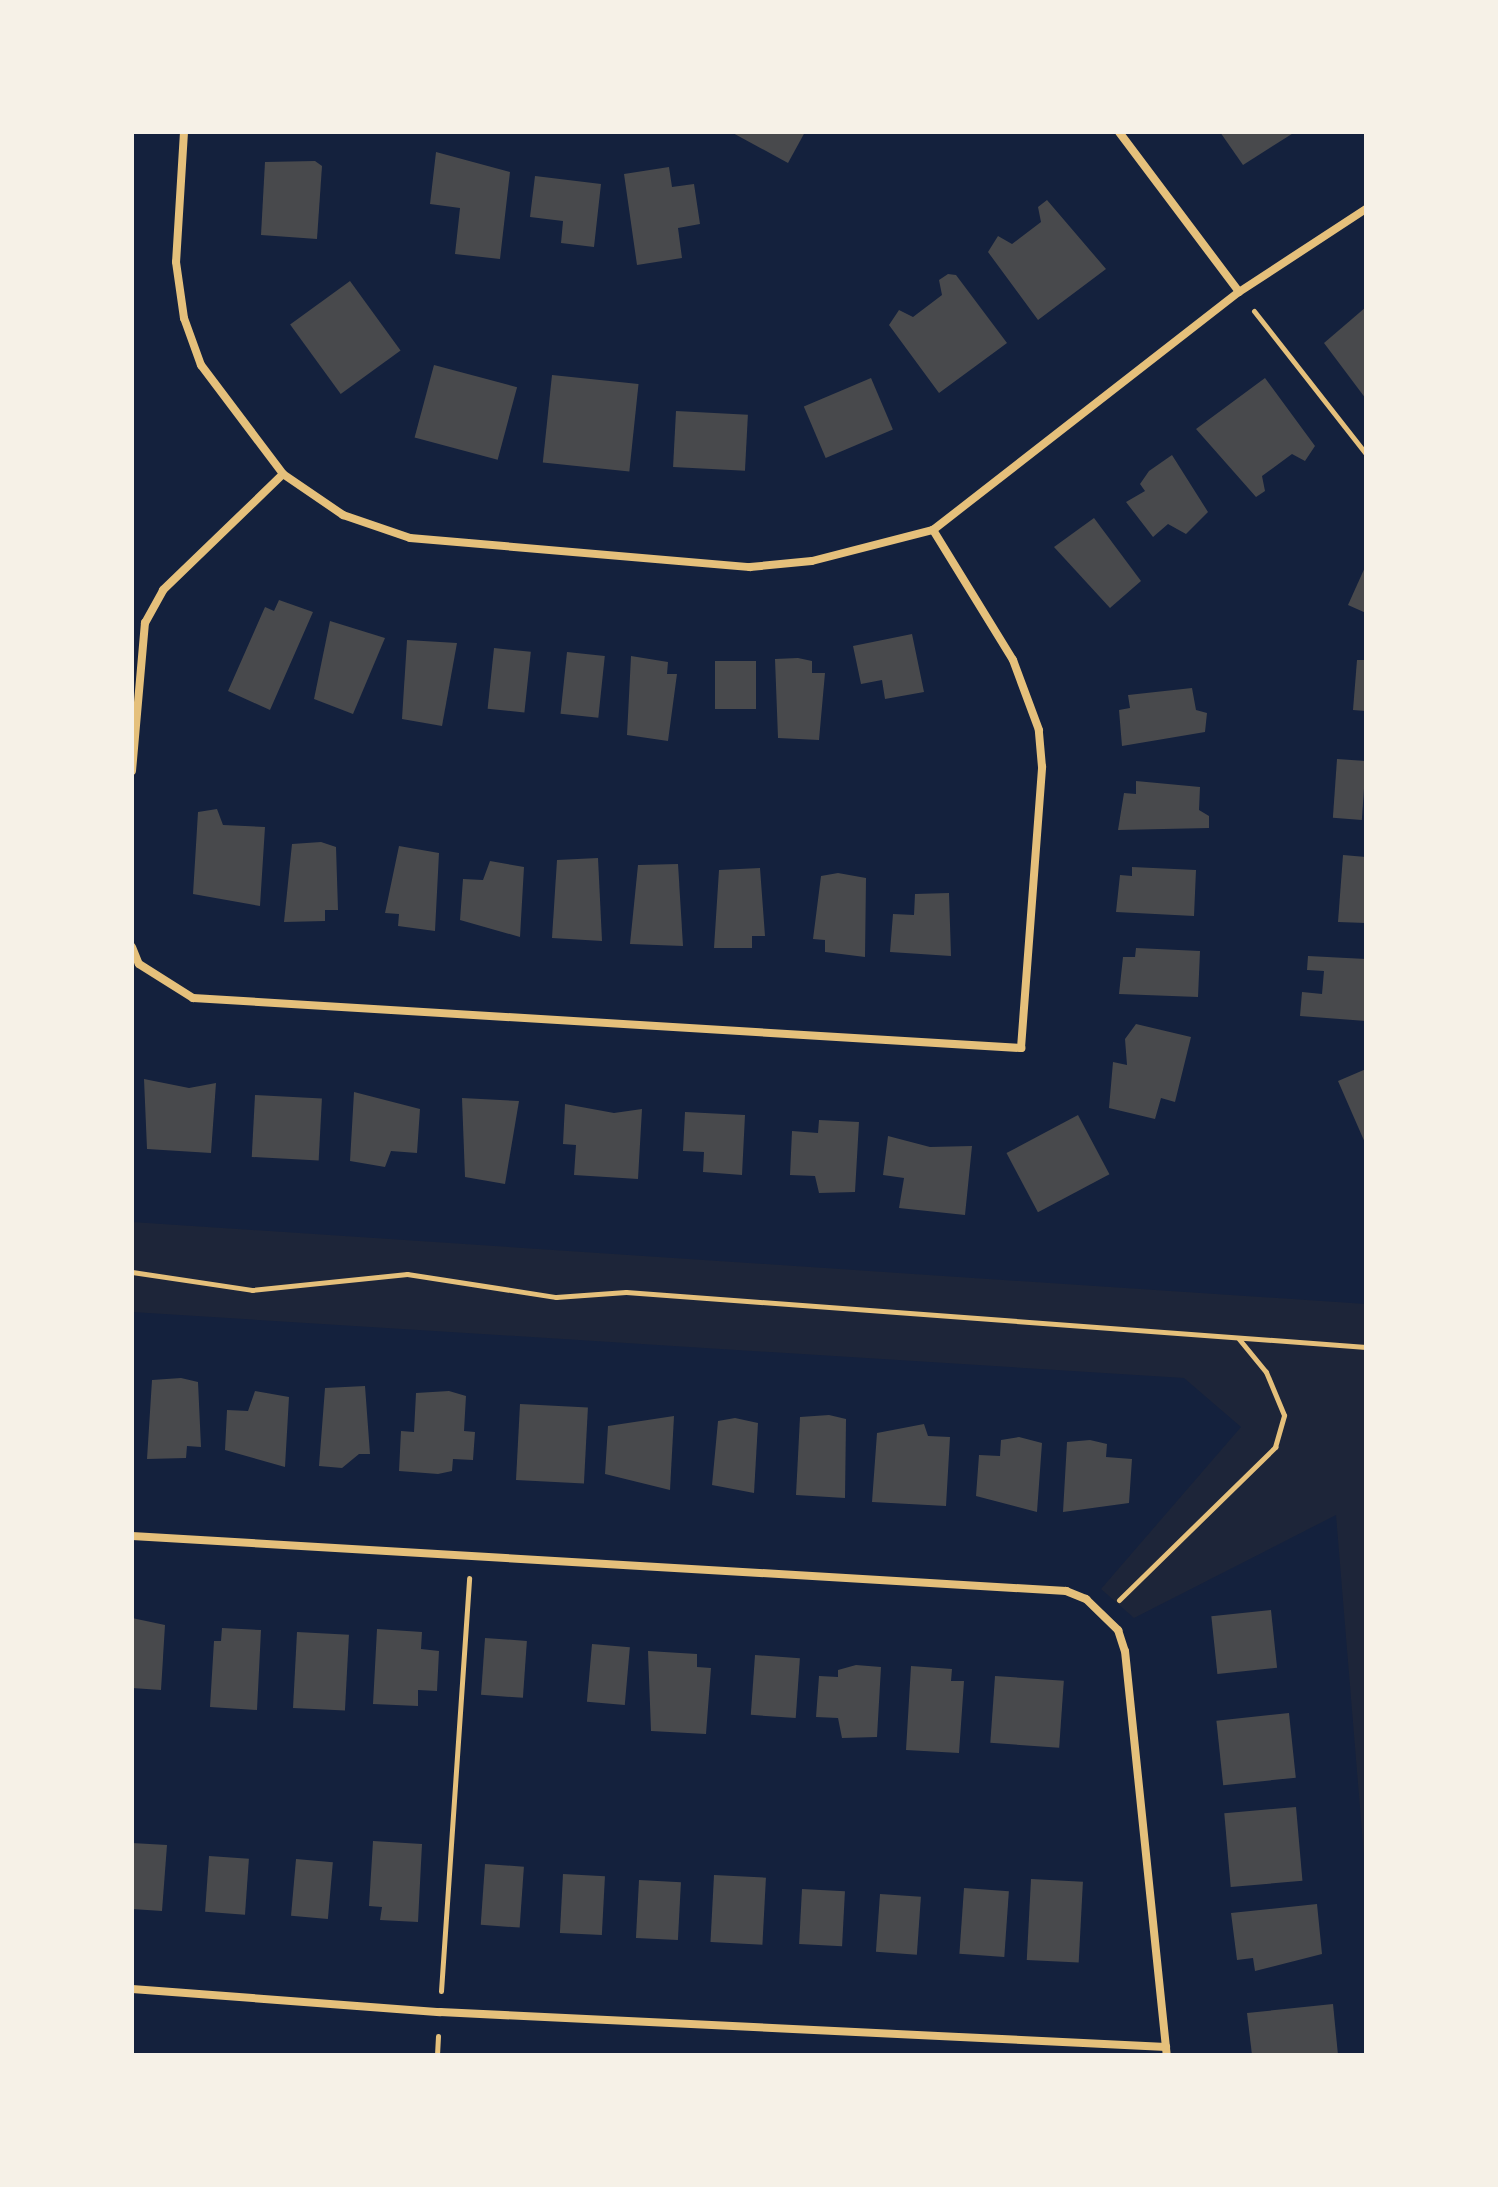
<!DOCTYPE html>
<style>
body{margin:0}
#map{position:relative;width:1498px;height:2187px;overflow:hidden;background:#14213d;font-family:"PT Sans",sans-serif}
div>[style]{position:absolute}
.green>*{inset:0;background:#1d2539}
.building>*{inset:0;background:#48494c;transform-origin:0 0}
.path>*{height:5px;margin:-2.5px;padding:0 2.5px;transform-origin:2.5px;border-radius:2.5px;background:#e5c07b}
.minor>*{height:8px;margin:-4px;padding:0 4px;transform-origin:4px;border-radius:4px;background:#e5c07b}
span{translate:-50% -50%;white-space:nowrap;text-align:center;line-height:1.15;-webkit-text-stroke:6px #f6f1e7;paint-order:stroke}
.frame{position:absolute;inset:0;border:134px solid #f6f1e7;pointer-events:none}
</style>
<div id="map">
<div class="green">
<div style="clip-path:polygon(132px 1222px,1366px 1304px,1366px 1881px,1336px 1515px,1134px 1618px,1101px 1589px,1241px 1427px,1184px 1378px,132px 1312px)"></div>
</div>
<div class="building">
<div style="clip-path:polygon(731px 132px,805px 132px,788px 163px)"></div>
<div style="clip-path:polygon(1220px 132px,1295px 132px,1243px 165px)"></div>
<div style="clip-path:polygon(436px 152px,510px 172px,500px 259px,455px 254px,460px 208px,430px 204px)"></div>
<div style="clip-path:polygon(315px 161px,322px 166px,317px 239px,261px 235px,265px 162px)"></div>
<div style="clip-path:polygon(669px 167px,672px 187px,694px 184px,700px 224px,678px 228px,682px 258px,637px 265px,624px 174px)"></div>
<div style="clip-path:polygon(535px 176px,601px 184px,594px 247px,561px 243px,563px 221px,530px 217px)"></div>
<div style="clip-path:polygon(1047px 200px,1106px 269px,1038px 320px,988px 252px,998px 236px,1012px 244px,1041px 222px,1038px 207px)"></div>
<div style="clip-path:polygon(948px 274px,956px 275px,1007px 343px,939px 393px,889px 325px,899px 310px,913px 317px,942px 295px,939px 280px)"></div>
<div style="left:350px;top:281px;width:86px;height:74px;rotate:54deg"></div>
<div style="clip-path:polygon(1366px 307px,1366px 399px,1324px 343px)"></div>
<div style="left:434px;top:365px;width:86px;height:75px;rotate:15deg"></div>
<div style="left:552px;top:375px;width:87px;height:88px;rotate:6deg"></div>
<div style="left:871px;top:378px;width:56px;height:73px;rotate:67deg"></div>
<div style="clip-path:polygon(1265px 378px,1315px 446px,1305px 461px,1292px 454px,1262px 476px,1265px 491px,1256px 497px,1196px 429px)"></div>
<div style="left:676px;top:411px;width:72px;height:56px;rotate:3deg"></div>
<div style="clip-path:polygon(1172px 455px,1208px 512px,1186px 534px,1168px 524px,1153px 537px,1126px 502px,1145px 491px,1140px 484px,1149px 471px)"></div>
<div style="clip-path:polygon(1094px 518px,1141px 581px,1110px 608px,1054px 547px)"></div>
<div style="clip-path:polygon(1366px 565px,1366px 613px,1348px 605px)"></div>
<div style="clip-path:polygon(279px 600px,313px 612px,270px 710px,228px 691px,265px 607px,274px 611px)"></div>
<div style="clip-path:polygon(330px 621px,385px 638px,353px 714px,314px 699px)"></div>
<div style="clip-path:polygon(912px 634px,924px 692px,885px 699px,882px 680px,861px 684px,853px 646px)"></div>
<div style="clip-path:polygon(407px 640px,457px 643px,442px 726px,402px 719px)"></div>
<div style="left:494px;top:648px;width:37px;height:61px;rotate:6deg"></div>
<div style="left:567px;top:652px;width:38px;height:62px;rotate:6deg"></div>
<div style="clip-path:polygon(631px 656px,668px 662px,667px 674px,677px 674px,668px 741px,627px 735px)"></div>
<div style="clip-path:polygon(798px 658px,812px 661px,812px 673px,825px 673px,819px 740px,778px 738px,775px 659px)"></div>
<div style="clip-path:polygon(1357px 660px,1366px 660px,1366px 711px,1353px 710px)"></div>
<div style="left:715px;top:661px;width:41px;height:48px"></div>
<div style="clip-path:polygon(1192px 688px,1196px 710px,1207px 713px,1205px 732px,1122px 746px,1119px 710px,1130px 708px,1128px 695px)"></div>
<div style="left:1337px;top:759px;width:29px;height:59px;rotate:4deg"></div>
<div style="clip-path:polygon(1136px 781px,1200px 787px,1199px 810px,1209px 816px,1209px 828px,1118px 830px,1124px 793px,1136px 794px)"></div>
<div style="clip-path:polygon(217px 809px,223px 825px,265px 827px,260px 906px,193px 894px,198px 812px)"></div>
<div style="clip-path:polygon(321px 842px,336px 847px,338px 910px,325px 910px,325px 921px,284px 922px,292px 844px)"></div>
<div style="clip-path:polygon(399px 846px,439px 853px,435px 931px,398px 926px,399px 914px,385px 913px)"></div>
<div style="clip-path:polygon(1343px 855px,1366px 857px,1366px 923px,1338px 922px)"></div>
<div style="clip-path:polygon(598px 858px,602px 941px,552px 938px,557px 860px)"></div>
<div style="clip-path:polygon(490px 861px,524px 867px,520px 937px,460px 920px,463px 879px,483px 880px)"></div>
<div style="clip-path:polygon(678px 864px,683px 946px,630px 944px,638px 865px)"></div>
<div style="clip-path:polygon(1132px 867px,1196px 870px,1194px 916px,1116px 912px,1120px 875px,1132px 876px)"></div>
<div style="clip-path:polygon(760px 868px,765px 936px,752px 936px,752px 948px,714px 948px,719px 870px)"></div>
<div style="clip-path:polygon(838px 873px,866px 878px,865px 957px,825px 952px,825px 940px,813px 939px,821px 876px)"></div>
<div style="clip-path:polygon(949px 893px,951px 956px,890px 952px,893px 914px,914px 915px,915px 894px)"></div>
<div style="clip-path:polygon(1136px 948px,1200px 951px,1198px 997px,1119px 994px,1123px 957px,1135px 957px)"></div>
<div style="clip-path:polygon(1308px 956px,1366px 959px,1366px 1021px,1300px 1016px,1302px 992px,1322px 994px,1324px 971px,1307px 970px)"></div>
<div style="clip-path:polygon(1136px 1024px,1191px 1037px,1175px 1102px,1161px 1098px,1155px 1119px,1109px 1108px,1113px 1062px,1127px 1065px,1125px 1039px)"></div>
<div style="clip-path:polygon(1366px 1069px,1366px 1145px,1338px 1081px)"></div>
<div style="clip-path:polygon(144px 1079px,189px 1088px,216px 1083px,211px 1153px,147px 1149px)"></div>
<div style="clip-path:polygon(354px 1092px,420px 1109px,417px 1153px,391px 1151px,385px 1167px,350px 1161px)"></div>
<div style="left:255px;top:1095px;width:67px;height:62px;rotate:3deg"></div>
<div style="clip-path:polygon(462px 1098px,519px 1101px,505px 1184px,465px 1177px)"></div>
<div style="clip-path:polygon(565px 1104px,614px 1113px,642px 1109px,638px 1179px,574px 1175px,576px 1145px,563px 1144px)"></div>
<div style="clip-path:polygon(685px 1112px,745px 1115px,742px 1175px,703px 1172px,704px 1152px,683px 1151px)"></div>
<div style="left:1078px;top:1115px;width:67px;height:81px;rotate:62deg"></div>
<div style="clip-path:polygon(819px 1120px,859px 1122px,855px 1192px,819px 1193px,815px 1176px,790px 1175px,792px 1131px,818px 1133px)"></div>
<div style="clip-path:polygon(888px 1136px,930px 1147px,972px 1146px,965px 1215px,899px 1208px,904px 1178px,883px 1175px)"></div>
<div style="clip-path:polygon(181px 1378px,198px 1382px,201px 1447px,187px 1446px,186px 1458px,147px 1459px,152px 1380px)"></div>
<div style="clip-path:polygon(365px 1386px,370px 1454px,359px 1454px,342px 1468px,319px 1466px,325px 1388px)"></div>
<div style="clip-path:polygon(255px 1391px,289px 1397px,285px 1467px,225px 1450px,227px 1410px,248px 1411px)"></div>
<div style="clip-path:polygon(449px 1391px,466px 1396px,464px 1431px,475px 1432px,473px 1460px,453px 1459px,452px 1471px,438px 1474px,399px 1471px,401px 1431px,414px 1432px,416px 1393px)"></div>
<div style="left:520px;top:1404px;width:68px;height:76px;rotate:3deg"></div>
<div style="clip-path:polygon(829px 1415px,846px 1419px,845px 1498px,796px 1495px,800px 1417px)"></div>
<div style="clip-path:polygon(674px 1416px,670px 1490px,605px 1474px,608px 1426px)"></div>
<div style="clip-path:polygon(735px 1418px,758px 1423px,754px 1493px,712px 1485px,718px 1421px)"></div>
<div style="clip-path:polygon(924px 1424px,928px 1436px,950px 1437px,946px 1506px,872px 1502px,877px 1433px)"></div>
<div style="clip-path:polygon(1019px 1437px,1042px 1443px,1037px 1512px,976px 1496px,979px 1455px,1000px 1456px,1001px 1440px)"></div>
<div style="clip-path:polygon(1090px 1440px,1107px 1444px,1106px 1457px,1132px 1459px,1129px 1503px,1063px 1512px,1067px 1442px)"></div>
<div style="left:1271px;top:1610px;width:58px;height:60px;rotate:84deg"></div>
<div style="clip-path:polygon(132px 1618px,165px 1625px,161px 1690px,132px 1688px)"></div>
<div style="clip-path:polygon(222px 1628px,261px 1630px,257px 1710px,210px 1707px,214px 1641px,221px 1641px)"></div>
<div style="clip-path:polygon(377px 1629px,422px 1632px,421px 1649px,439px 1651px,437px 1691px,418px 1690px,418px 1706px,373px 1704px)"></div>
<div style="left:297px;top:1632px;width:52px;height:76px;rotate:3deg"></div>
<div style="left:485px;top:1638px;width:42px;height:57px;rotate:4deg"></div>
<div style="left:592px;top:1644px;width:38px;height:58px;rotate:5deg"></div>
<div style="clip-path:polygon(648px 1651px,697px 1654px,697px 1667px,711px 1668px,706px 1734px,651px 1731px)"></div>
<div style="left:755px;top:1655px;width:45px;height:60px;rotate:4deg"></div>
<div style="clip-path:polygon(856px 1665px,881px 1667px,877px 1737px,842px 1738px,838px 1718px,816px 1717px,819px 1676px,838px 1677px,838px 1670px)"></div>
<div style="clip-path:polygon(911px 1666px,952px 1669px,951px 1681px,964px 1681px,959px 1753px,906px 1750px)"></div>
<div style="left:995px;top:1676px;width:69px;height:67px;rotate:4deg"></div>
<div style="left:1289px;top:1713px;width:65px;height:73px;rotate:84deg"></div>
<div style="left:1296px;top:1807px;width:74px;height:72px;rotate:85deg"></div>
<div style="clip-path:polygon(373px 1841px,422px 1844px,418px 1922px,380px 1920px,382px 1907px,369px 1906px)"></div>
<div style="clip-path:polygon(132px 1843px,167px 1845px,162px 1911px,132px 1909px)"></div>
<div style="left:209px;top:1856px;width:40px;height:56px;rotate:4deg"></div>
<div style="left:296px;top:1859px;width:37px;height:57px;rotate:5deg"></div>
<div style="left:485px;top:1864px;width:39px;height:61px;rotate:4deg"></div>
<div style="left:563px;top:1874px;width:42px;height:59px;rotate:3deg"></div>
<div style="left:714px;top:1875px;width:52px;height:67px;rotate:3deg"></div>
<div style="left:1031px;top:1879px;width:52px;height:81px;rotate:3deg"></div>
<div style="left:639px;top:1880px;width:42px;height:58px;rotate:3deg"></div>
<div style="left:964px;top:1888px;width:45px;height:66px;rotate:4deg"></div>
<div style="left:802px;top:1889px;width:43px;height:55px;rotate:3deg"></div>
<div style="left:880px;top:1894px;width:41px;height:58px;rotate:4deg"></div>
<div style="clip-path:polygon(1317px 1904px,1322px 1954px,1255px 1971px,1253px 1958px,1237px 1960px,1231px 1913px)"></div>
<div style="clip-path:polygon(1333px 2004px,1338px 2055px,1252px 2055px,1247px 2013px)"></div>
</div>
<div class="path">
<div style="left:1254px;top:311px;width:182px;rotate:51.9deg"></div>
<div style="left:132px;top:1272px;width:121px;rotate:8.5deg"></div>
<div style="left:252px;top:1290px;width:156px;rotate:-5.9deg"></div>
<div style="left:407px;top:1274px;width:151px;rotate:8.8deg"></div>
<div style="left:556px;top:1297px;width:70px;rotate:-4.1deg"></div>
<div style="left:626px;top:1292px;width:742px;rotate:4.25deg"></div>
<div style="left:1119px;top:1600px;width:219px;rotate:-44.4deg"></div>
<div style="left:1275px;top:1447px;width:33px;rotate:-74deg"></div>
<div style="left:1284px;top:1415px;width:47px;rotate:-112.7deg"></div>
<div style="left:1266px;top:1372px;width:43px;rotate:-129.3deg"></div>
<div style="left:441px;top:1991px;width:414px;rotate:-86.1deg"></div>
<div style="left:437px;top:2055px;width:19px;rotate:-87deg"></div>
</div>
<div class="minor">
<div style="left:184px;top:132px;width:130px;rotate:93.5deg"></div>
<div style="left:176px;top:262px;width:57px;rotate:81.9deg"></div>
<div style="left:184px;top:318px;width:50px;rotate:70.1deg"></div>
<div style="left:201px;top:365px;width:136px;rotate:53deg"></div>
<div style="left:283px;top:474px;width:73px;rotate:34.3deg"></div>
<div style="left:343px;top:515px;width:71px;rotate:18.9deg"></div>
<div style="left:410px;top:538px;width:341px;rotate:4.9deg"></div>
<div style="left:750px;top:567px;width:62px;rotate:-5.5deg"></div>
<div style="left:812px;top:561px;width:125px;rotate:-14.4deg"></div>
<div style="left:933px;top:530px;width:388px;rotate:-37.9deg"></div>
<div style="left:1239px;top:292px;width:152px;rotate:-33.2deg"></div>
<div style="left:1119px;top:132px;width:200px;rotate:53.1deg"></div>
<div style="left:132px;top:771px;width:149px;rotate:-85deg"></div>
<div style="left:145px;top:623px;width:38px;rotate:-61deg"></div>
<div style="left:163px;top:590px;width:167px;rotate:-44deg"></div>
<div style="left:132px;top:947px;width:18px;rotate:68deg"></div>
<div style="left:139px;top:964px;width:64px;rotate:32.2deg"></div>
<div style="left:193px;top:998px;width:830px;rotate:3.46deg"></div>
<div style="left:1021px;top:1048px;width:282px;rotate:-85.7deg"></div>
<div style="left:1042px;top:767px;width:37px;rotate:-95deg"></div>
<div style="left:1039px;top:730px;width:75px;rotate:-110.4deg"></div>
<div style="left:1013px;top:660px;width:153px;rotate:-121.6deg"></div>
<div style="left:132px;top:1536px;width:936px;rotate:3.37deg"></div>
<div style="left:1066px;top:1591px;width:22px;rotate:22deg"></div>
<div style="left:1086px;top:1599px;width:45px;rotate:44.1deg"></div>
<div style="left:1118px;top:1630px;width:22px;rotate:72deg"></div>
<div style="left:1125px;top:1651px;width:406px;rotate:84.1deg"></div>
<div style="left:132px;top:1989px;width:309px;rotate:4.3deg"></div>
<div style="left:440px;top:2012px;width:727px;rotate:2.76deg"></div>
</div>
<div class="frame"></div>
</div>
